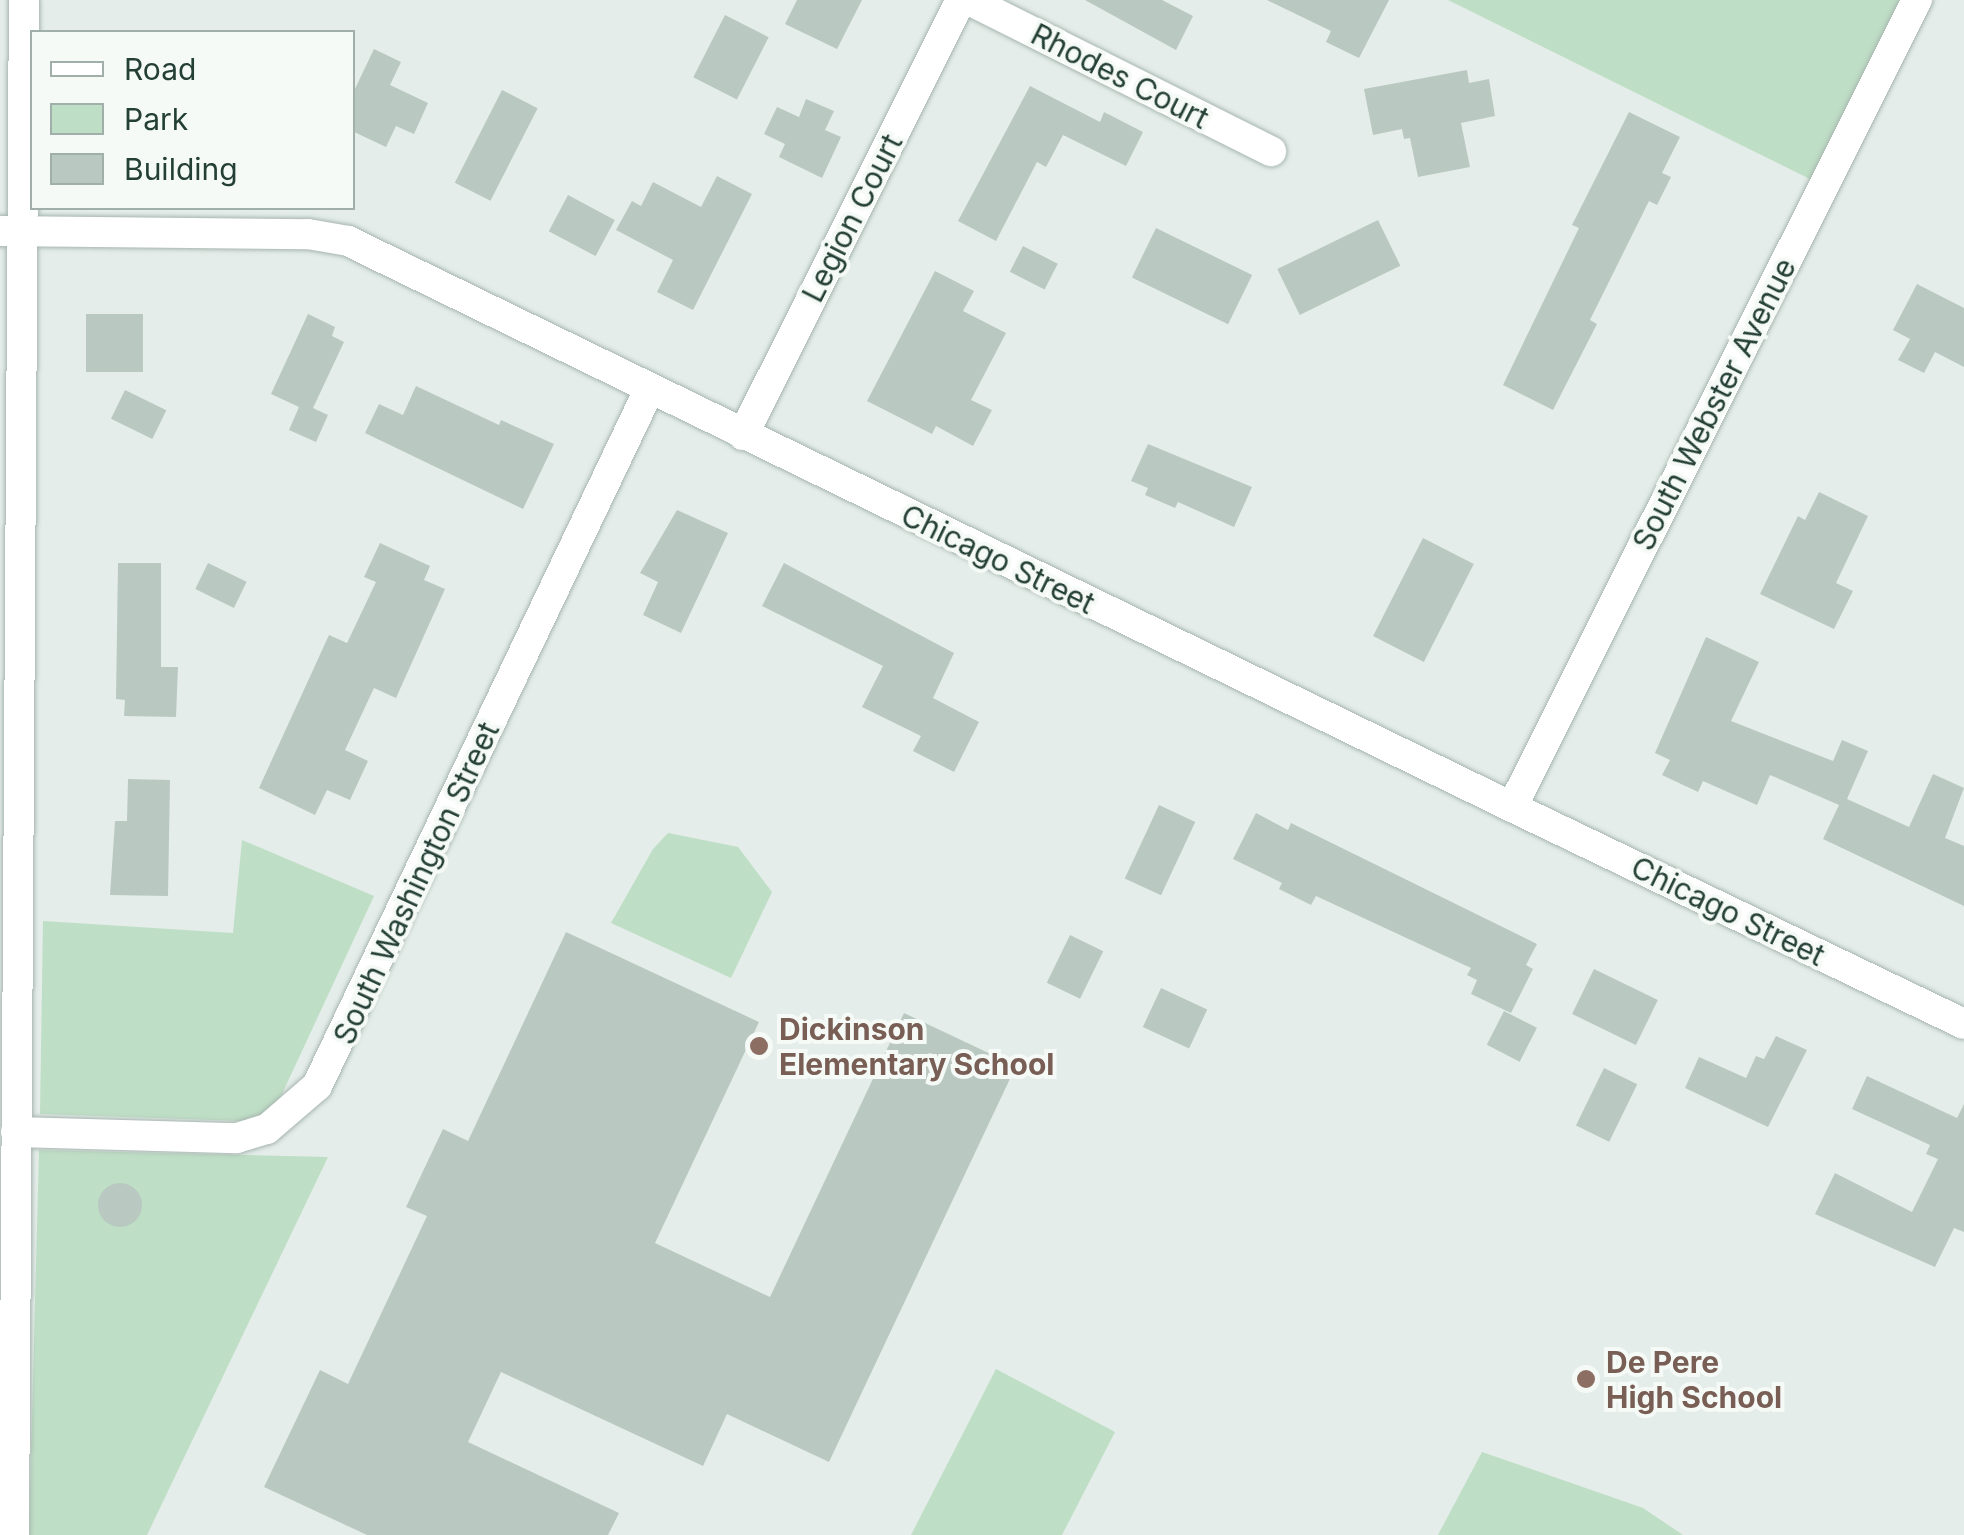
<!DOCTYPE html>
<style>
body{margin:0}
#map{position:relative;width:1964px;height:1535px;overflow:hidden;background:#e4ede9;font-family:Inter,sans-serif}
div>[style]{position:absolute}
.green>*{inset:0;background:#bedec5}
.building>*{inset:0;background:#bac8c2;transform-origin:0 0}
.round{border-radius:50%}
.roads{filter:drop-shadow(0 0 2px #a7b5b0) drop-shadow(0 0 2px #a7b5b0)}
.minor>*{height:30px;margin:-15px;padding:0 15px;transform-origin:15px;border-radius:15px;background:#fff}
.tertiary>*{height:30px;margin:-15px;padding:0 15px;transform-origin:15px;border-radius:15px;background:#fff}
.dots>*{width:28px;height:28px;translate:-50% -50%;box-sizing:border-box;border:5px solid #f5faf7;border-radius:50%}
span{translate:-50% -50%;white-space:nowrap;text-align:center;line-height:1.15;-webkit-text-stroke:8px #f5faf7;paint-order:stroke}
.street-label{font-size:30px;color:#243f36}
.education-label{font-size:30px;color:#785e54;font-weight:700}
.left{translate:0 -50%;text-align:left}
.legend{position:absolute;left:30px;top:30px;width:325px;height:180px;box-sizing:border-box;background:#f5faf7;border:2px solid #a1afaa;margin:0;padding:12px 18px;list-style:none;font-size:30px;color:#243f36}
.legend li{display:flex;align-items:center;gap:20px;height:50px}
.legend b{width:50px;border:2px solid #a1afaa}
</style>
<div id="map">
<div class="green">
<div style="clip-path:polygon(1448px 0,1917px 0,1824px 186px)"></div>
<div style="clip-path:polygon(668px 833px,738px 847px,772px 892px,731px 978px,611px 923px,653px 849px)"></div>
<div style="clip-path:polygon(242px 840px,374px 896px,269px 1122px,40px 1114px,43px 921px,233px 933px)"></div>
<div style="clip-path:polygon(39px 1150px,328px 1157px,147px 1535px,29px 1535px)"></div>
<div style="clip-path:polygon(996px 1369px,1115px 1432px,1062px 1535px,911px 1535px)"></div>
<div style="clip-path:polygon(1482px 1452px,1643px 1508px,1683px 1535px,1438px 1535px)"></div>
</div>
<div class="building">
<div style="clip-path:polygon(797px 0,862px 0,837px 49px,785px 24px)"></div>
<div style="clip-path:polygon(1085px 0,1162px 0,1193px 16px,1176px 50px)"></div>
<div style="clip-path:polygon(1267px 0,1389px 0,1359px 58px,1326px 42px,1331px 31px)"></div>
<div style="left:725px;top:15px;width:49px;height:70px;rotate:27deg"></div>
<div style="clip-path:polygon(374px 49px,401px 62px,390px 85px,428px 103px,414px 134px,396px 126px,386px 147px,352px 131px,352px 95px)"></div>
<div style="clip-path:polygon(1467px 70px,1469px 83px,1489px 79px,1495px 116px,1461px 123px,1470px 167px,1418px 177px,1410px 138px,1404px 139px,1402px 129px,1373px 135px,1364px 89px)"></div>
<div style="clip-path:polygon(1030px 86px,1100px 122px,1104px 112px,1143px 132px,1126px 166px,1063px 135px,1046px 167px,1037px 162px,996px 241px,958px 221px)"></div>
<div style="left:502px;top:90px;width:40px;height:104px;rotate:27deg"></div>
<div style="clip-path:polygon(806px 99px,834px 111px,825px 130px,841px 137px,822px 178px,779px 157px,785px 144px,764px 134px,777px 107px,799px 117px)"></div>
<div style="clip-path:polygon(1629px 112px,1680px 137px,1662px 173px,1671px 177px,1657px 205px,1649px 201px,1590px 320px,1597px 324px,1553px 410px,1503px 385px,1579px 228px,1572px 225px)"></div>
<div style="clip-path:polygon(717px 176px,752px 194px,693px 310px,657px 292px,673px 260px,616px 230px,632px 201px,641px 206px,653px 182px,701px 207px)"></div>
<div style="left:568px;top:195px;width:53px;height:41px;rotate:28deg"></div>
<div style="left:1378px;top:220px;width:51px;height:112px;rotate:64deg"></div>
<div style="left:1156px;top:228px;width:107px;height:55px;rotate:26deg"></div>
<div style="left:1023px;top:246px;width:39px;height:29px;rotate:27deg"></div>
<div style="clip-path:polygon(935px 271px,974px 291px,963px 311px,1006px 333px,971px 400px,992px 410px,973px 446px,936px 426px,932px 434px,867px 401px)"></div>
<div style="clip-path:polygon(1917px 284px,1964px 308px,1964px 367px,1935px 352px,1924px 373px,1898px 360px,1910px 339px,1893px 330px)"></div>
<div style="left:86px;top:314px;width:57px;height:58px"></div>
<div style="clip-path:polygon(308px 314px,335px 327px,332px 336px,344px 342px,313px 408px,328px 415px,316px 442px,289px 430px,299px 407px,271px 394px)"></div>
<div style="clip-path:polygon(416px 386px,499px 425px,501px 420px,554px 444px,523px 509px,365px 433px,379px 404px,403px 415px)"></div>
<div style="left:125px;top:390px;width:46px;height:32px;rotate:26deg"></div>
<div style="clip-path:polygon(1148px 444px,1252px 487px,1234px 527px,1178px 502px,1175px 508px,1145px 495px,1148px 488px,1131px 481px)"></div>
<div style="clip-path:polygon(1819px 492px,1868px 516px,1836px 583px,1853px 591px,1834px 629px,1760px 594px,1798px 516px,1805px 520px)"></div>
<div style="clip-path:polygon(677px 510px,728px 533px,681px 633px,643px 615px,658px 582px,640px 573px)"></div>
<div style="left:1423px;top:538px;width:57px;height:110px;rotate:27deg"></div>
<div style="clip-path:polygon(380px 543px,430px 566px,424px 580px,445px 589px,396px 698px,374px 688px,345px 750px,368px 761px,350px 800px,327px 790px,315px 815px,259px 788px,329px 635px,347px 643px,376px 582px,364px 577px)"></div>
<div style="clip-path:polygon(118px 563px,161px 563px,161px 667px,178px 667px,176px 717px,124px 716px,125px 700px,116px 699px)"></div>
<div style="left:208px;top:563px;width:43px;height:29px;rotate:26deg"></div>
<div style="clip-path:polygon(784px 563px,954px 653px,933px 698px,979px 722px,954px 772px,913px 751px,921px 736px,862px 707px,883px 666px,762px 606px)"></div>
<div style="clip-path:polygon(1706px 637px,1759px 662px,1731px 721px,1833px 761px,1842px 740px,1868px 751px,1847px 799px,1909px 827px,1933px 774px,1964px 788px,1945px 838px,1964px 846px,1964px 906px,1823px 839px,1839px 805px,1770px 775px,1757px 805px,1703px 781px,1698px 792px,1662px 775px,1670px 760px,1655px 753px)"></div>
<div style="clip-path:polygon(128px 779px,170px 780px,168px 896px,110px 895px,115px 821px,127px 821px)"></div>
<div style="left:1159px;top:805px;width:40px;height:81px;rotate:25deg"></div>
<div style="clip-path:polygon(1256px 813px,1288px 830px,1291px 823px,1537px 944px,1526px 965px,1533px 969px,1511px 1013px,1471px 994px,1477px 980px,1467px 975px,1471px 968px,1316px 896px,1311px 905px,1279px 889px,1282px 883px,1233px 859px)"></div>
<div style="clip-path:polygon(566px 932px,759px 1022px,655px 1243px,770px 1297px,904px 1013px,1016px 1066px,829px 1462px,727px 1414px,703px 1466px,501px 1372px,468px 1442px,619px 1513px,608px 1535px,367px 1535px,264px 1487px,320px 1370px,348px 1384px,427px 1216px,406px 1207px,443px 1129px,468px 1141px)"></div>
<div style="left:1070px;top:935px;width:37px;height:53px;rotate:26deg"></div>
<div style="left:1594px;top:969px;width:71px;height:50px;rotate:26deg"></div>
<div style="left:1161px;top:988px;width:51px;height:43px;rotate:25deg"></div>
<div style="left:1504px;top:1011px;width:37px;height:38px;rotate:27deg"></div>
<div style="clip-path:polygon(1776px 1036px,1807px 1050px,1768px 1127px,1685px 1088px,1699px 1057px,1746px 1078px,1756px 1056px,1764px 1059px)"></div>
<div style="left:1604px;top:1068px;width:37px;height:64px;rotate:26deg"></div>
<div style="clip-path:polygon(1867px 1076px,1957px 1118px,1964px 1104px,1964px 1232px,1954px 1228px,1935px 1267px,1815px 1214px,1835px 1173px,1912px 1212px,1938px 1159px,1926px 1154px,1930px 1145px,1852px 1109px)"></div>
<div class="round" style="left:98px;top:1183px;width:44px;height:44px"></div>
</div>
<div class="roads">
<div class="minor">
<div style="left:969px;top:0;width:338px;rotate:26.6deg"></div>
<div style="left:0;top:231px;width:308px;rotate:0.6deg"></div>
<div style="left:308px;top:234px;width:41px;rotate:9.9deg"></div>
<div style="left:348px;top:241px;width:1294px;rotate:25.93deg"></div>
<div style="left:743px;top:435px;width:487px;rotate:-63.4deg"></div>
<div style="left:16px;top:1132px;width:221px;rotate:1.6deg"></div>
<div style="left:237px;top:1138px;width:31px;rotate:-17deg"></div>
<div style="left:267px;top:1129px;width:66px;rotate:-40.7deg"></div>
<div style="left:317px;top:1086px;width:771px;rotate:-64.5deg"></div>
<div style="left:14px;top:1535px;width:1535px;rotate:-89.63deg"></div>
</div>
<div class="tertiary">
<div style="left:1917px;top:0;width:903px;rotate:116.65deg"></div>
<div style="left:1512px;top:807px;width:501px;rotate:25.65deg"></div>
</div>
</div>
<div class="dots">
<div style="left:759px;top:1046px;background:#8d6e63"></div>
<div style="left:1586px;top:1379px;background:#8d6e63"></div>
</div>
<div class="street-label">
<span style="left:1120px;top:76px;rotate:27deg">Rhodes Court</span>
<span style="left:852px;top:218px;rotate:-63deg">Legion Court</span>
<span style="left:1714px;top:404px;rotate:-63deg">South Webster Avenue</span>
<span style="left:998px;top:559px;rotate:26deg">Chicago Street</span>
<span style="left:416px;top:883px;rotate:-65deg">South Washington Street</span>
<span style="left:1728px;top:911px;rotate:26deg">Chicago Street</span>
</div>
<div class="education-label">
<span class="left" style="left:779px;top:1046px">Dickinson<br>Elementary School</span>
<span class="left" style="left:1606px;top:1379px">De Pere<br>High School</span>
</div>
<ul class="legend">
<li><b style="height:12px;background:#fff"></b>Road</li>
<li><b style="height:28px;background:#bedec5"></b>Park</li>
<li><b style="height:28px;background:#bac8c2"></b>Building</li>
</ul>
</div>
